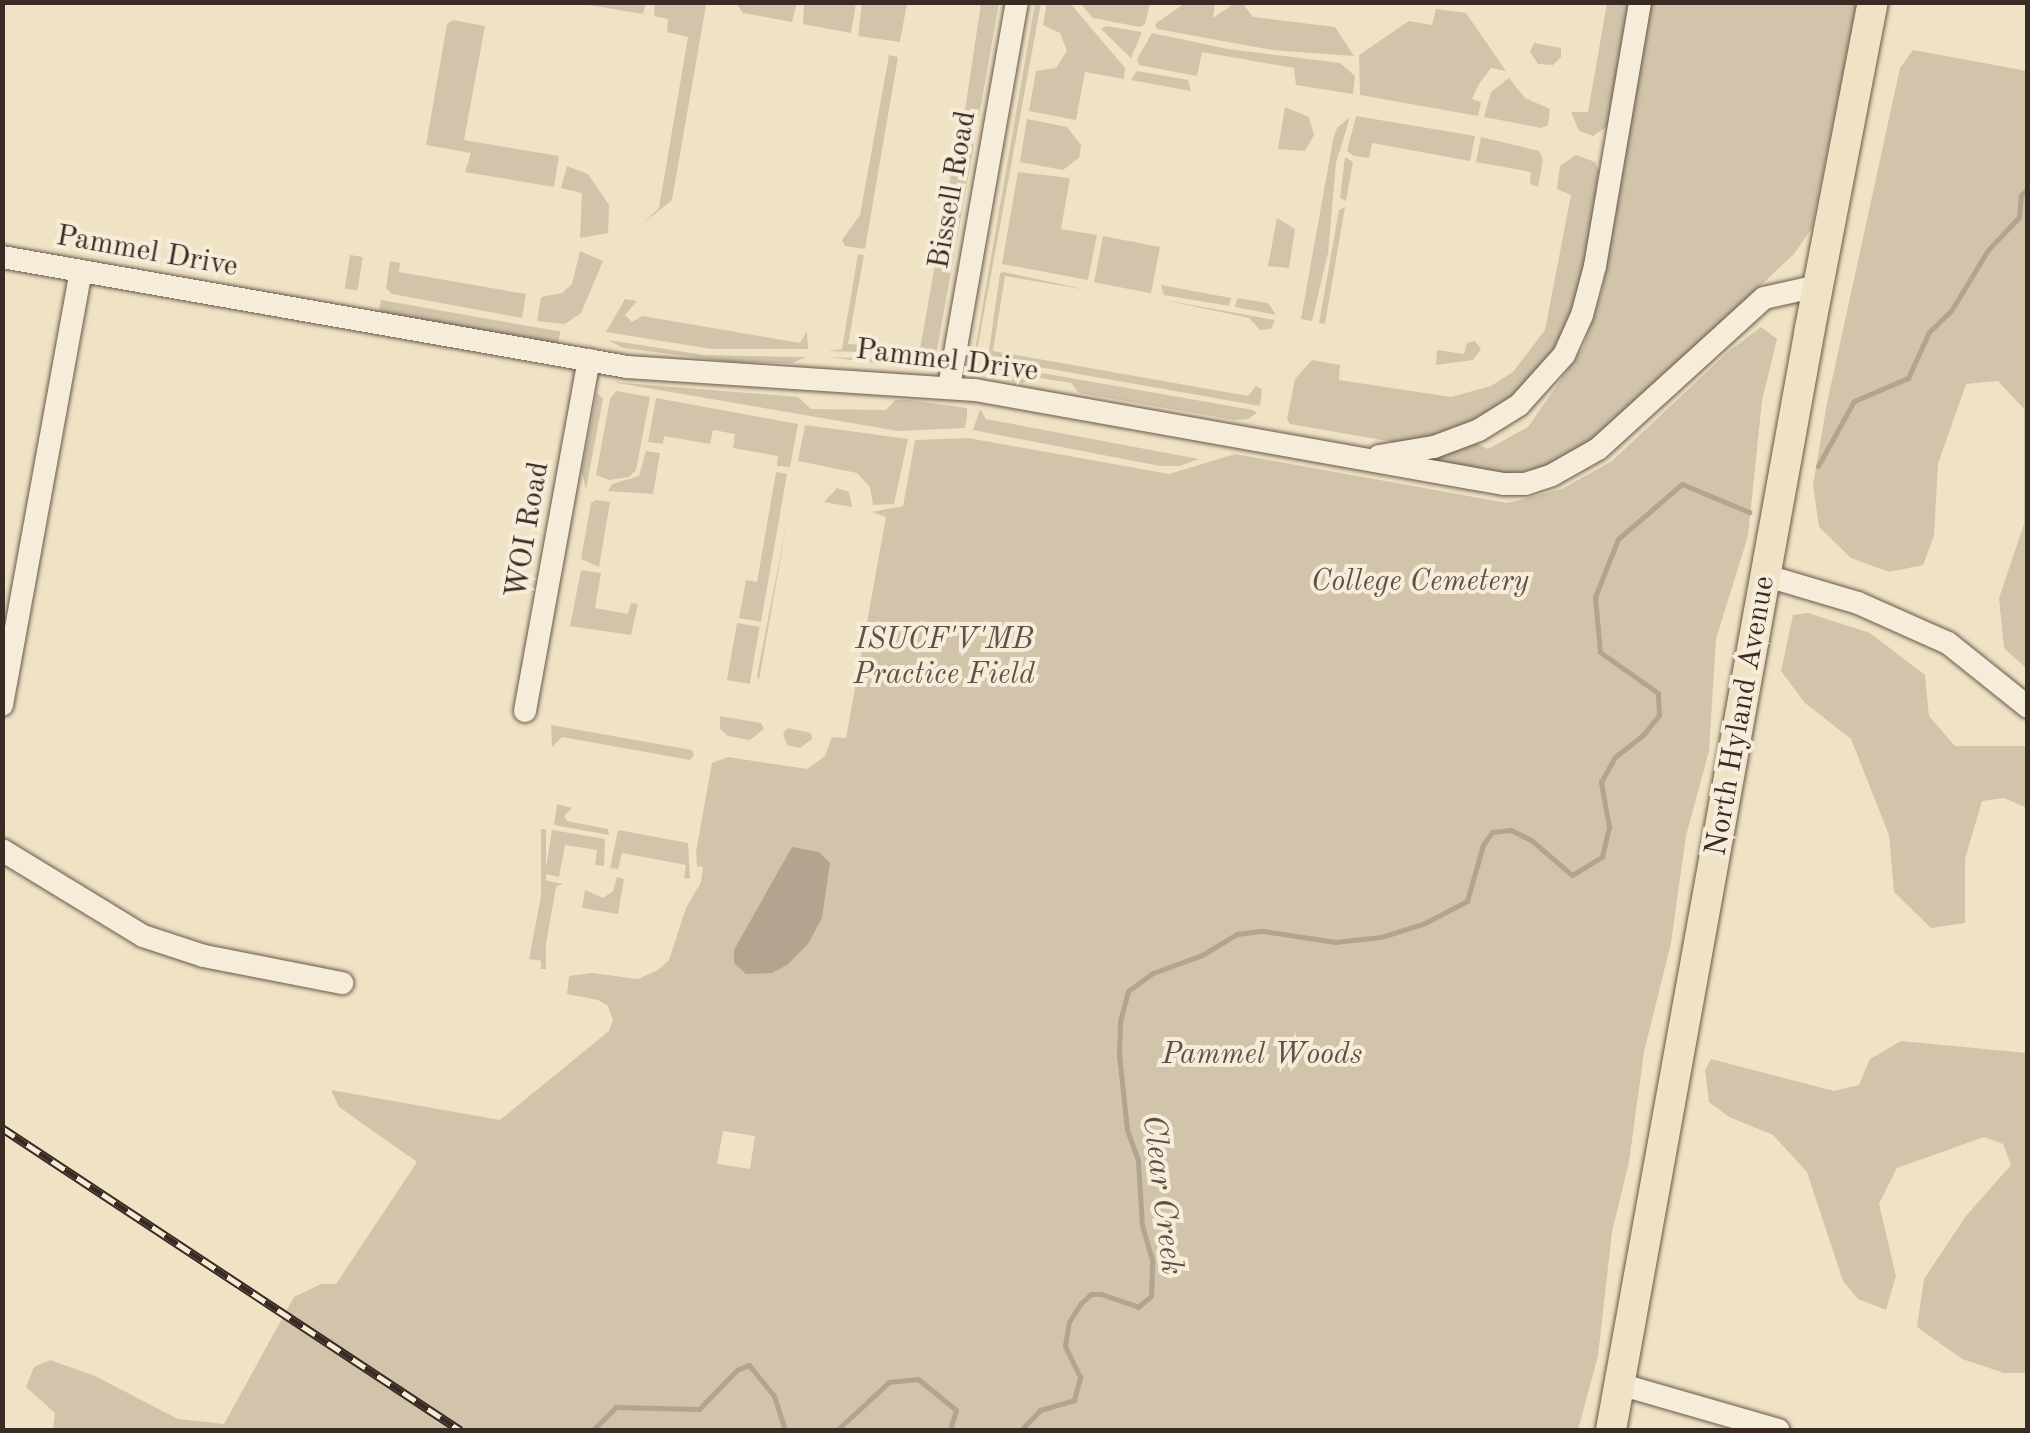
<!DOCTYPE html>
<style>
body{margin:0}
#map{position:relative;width:2030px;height:1433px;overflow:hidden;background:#f0e3c5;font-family:"Old Standard TT",serif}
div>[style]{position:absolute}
.green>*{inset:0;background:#d1c4aa;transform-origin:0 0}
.water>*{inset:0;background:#b2a48e}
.stream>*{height:5px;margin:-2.5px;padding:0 2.5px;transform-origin:2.5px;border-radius:2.5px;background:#b2a48e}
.roads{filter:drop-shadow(0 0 2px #68584c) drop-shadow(0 0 2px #68584c)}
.minor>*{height:22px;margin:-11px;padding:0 11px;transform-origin:11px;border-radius:11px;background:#f5edd9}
.major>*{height:30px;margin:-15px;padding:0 15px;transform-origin:15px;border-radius:15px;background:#f0e3c5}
.rail>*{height:9px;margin-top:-4.5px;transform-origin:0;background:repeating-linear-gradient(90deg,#f5edd9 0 15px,#3a2a24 0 30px);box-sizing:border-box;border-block:2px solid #3a2a24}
span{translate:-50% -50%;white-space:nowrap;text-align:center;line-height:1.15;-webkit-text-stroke:8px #f5edd9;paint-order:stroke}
.street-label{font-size:30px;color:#3a2a24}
.park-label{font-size:30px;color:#605046;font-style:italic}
.water-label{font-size:32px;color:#5e4f44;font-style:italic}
.frame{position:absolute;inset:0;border:5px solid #3a2a24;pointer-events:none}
</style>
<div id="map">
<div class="green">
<div style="clip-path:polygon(577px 3px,646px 3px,643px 14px)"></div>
<div style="clip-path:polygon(655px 3px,706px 5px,672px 200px,641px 225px,659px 208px,688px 37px,667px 32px,668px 19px,654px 16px)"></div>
<div style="clip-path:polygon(736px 3px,797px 3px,792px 22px,743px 13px)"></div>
<div style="clip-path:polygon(804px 3px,856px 3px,851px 33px,803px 24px)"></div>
<div style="clip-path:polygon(862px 3px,907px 3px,900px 42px,858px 36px)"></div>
<div style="clip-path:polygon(981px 3px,999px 3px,979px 116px,964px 117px)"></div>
<div style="clip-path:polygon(1035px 3px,1041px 3px,976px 356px,974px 356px)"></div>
<div style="clip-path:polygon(1047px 3px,1070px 3px,1125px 68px,1124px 79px,1085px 72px,1076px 120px,1029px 111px,1036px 71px,1056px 68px,1067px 51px,1060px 33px,1043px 25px)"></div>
<div style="clip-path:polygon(1080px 3px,1150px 3px,1145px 24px,1140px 27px,1093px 18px)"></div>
<div style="clip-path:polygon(1185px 3px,1215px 3px,1213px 18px,1235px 3px,1242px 3px,1253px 17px,1335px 27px,1354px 56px,1272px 50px,1157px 29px,1155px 24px)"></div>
<div style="clip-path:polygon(1607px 3px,1630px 3px,1609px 125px,1593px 136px,1579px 131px,1571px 112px,1588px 112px)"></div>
<div style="clip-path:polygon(1650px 3px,1857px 3px,1812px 228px,1794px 254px,1680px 361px,1604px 432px,1567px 456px,1538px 469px,1504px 475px,1414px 461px,1474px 442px,1488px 449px,1528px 427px,1583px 348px,1602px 292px)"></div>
<div style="clip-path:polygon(1436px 9px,1466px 13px,1506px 71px,1491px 68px,1479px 84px,1472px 99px,1481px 102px,1478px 116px,1360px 95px,1359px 55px,1409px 21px,1432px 25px)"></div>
<div style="clip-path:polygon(453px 20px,485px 26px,464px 140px,559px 156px,554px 187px,465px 172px,471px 153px,426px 145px,447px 24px)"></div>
<div style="clip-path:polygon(1106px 26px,1142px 32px,1131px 58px,1101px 29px)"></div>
<div style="clip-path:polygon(1152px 33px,1228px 49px,1340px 63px,1355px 76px,1353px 94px,1296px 85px,1294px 68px,1202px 52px,1197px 76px,1139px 65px,1137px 59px)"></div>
<div style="clip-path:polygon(1534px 43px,1561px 48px,1561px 57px,1553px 65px,1538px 64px,1530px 52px)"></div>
<div style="clip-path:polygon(1913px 50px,2027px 71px,2027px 669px,2004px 648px,1999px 598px,2024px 524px,2024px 409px,1998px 381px,1966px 384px,1938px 464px,1934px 536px,1923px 565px,1889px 572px,1851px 558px,1819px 527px,1813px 485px,1827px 403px,1900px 68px)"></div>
<div style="clip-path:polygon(889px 55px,898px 57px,865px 249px,845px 246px,842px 240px,860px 215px)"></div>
<div style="clip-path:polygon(1137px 71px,1188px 80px,1191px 91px,1131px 80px)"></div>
<div style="clip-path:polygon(1509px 78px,1525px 98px,1550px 109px,1548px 125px,1541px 128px,1484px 117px,1491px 92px)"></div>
<div style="clip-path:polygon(1285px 107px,1309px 117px,1314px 135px,1305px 151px,1278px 149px)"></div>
<div style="clip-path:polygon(1356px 116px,1475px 136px,1470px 161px,1372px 143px,1369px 158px,1354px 156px,1347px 151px)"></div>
<div style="clip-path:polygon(1350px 117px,1336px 163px,1328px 253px,1312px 321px,1301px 319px,1333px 140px,1337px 128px)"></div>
<div style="clip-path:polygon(1027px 119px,1067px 127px,1081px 145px,1079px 158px,1063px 170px,1020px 162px)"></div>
<div style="clip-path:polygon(1481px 137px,1539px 151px,1543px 160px,1538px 187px,1530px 184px,1531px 172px,1476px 162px)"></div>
<div style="clip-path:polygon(964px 140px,974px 145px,936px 355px,828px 351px,842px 349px,858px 254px,864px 255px,848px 344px,920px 349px,957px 141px)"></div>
<div style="clip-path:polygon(1576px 155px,1595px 162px,1599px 172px,1585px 274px,1566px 336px,1526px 390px,1475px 424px,1405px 444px,1290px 424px,1287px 419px,1295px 379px,1312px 360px,1340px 365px,1339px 380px,1451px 397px,1491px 386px,1513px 372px,1545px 330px,1571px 195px,1557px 189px,1560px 166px)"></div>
<div style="clip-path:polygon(1345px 157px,1353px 162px,1346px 201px,1340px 198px)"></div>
<div style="clip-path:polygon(567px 166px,588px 174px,609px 205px,608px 233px,580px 238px,582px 193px,561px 188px)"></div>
<div style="clip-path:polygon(1018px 172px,1070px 178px,1061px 229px,1097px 235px,1088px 280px,1002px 264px)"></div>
<div style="clip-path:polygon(1345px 207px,1325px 324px,1319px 323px,1339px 210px)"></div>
<div style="clip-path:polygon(1277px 218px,1295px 229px,1289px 268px,1268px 266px)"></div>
<div style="left:1103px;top:236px;width:58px;height:47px;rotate:11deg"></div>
<div style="clip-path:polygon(580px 251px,603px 261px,581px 313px,565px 324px,537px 321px,541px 297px,562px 293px,572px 284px)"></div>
<div style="left:350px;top:255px;width:13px;height:34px;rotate:9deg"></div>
<div style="clip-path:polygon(390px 261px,400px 263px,399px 272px,526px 294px,522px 318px,392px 294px,386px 288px)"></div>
<div style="clip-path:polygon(1004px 272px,1087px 290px,1005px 276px,993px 351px,1248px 396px,1256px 386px,1262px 389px,1260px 406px,988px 358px,1000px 273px)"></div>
<div style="clip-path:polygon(1161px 285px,1231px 298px,1229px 306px,1164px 295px)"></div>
<div style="clip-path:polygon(1237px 298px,1268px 303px,1276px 315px,1235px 307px)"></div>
<div style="clip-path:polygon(625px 299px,637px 301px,625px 315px,632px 322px,642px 316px,800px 343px,807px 331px,808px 349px,712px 349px,606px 332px)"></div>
<div style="clip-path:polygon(1159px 299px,1275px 320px,1271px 329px,1260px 330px,1249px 318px)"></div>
<div style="left:381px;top:300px;width:182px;height:12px;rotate:10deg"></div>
<div style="clip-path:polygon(evenodd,1761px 327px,1777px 339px,1762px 401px,1748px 536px,1716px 639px,1709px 751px,1686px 836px,1671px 943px,1644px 1052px,1629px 1162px,1612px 1232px,1598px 1356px,1578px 1430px,53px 1430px,55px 1413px,26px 1387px,34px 1367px,50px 1360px,95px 1376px,178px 1419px,224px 1424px,294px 1297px,321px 1284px,336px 1284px,417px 1162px,339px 1107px,331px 1090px,500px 1120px,609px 1031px,613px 1020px,608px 1006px,598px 1000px,567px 994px,569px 976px,592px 973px,638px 979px,658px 970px,669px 960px,686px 908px,701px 882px,703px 867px,697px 866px,696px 852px,712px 763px,728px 757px,807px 769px,825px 756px,832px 737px,846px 738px,886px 517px,872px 512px,903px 506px,915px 440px,968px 438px,1169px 474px,1235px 454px,1507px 503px,1562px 489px,1612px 461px,1728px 352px,1761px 327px,723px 1131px,755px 1136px,750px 1169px,717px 1164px,723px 1131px)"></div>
<div style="clip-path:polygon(608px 340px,704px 355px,806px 357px,792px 363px,733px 362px,623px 348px)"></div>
<div style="clip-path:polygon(1475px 341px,1481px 349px,1473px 360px,1436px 365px,1437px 350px,1464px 354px,1467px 343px)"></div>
<div style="clip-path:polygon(828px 357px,932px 361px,915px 368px)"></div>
<div style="clip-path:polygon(984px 363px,1253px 410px,1257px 413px,1248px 419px,1234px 420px,1079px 393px,1071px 383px,1033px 377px,1023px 383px,990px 378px,984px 375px)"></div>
<div style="clip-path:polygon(612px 382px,798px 397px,811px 409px,886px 410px,895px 400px,909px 400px,967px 408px,967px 416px,965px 428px,898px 431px)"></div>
<div style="clip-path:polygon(616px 391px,650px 397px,636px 470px,629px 477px,609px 480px,596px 475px,610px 399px)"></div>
<div style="clip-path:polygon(597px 393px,603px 399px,586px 489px,582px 472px)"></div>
<div style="clip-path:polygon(656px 398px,798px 424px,790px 467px,777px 466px,778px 456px,733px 448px,735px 434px,713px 430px,710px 444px,664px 436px,663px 444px,648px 442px)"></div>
<div style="clip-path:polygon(980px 409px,986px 419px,1199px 459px,1180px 466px,1160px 466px,973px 430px)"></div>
<div style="clip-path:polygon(805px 425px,908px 439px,894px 504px,873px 505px,870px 487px,857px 473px,798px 461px)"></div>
<div style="clip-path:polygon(646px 451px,660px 453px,653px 494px,608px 491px,612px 484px,639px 476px)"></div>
<div style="clip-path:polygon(776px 472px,787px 474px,761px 622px,739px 618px,746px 580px,757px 582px)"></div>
<div style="clip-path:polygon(837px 488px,849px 492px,852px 507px,824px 502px)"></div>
<div style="clip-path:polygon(596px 500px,610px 502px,599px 567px,581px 559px,591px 503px)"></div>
<div style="clip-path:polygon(788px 516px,759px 680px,757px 676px)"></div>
<div style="clip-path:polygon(581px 570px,601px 573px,595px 608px,628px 614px,631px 603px,638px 604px,631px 635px,570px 626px)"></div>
<div style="clip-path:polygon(1808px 613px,1870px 633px,1925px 675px,1929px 716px,1955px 746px,2027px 746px,2027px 808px,2004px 798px,1982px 801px,1965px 859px,1965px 923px,1931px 928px,1894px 892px,1889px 835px,1851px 739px,1805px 703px,1781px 671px,1793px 615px)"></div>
<div style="left:737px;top:623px;width:23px;height:58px;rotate:10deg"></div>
<div style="clip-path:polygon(720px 716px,761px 723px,764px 729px,750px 740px,728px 736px,720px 729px)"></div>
<div style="clip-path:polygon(551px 725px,692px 750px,694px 755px,690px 760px,562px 737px,552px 747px)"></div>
<div style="clip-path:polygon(788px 728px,811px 733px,812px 739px,800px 748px,787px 745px,783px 733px)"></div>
<div style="clip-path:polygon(557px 804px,572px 808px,564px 816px,567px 821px,608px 829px,609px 835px,554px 825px)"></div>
<div style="left:541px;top:829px;width:5px;height:140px"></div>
<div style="clip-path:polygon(552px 830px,605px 839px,604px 866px,595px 865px,597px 850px,565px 845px,559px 877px,545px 874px)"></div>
<div style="clip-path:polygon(618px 830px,688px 843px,690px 879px,684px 878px,686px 865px,622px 853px,618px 869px,610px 868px)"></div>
<div style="clip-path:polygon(617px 877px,624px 879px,618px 914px,582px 908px,585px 890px,603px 898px,613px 891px)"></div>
<div style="clip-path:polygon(544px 880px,563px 884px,556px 887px,543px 961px,529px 959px)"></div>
<div style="clip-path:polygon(1901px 1041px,2027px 1053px,2027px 1373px,2004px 1373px,1962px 1359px,1917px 1327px,1924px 1279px,1966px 1216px,2011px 1165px,2003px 1144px,1984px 1137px,1897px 1168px,1879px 1204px,1896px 1276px,1886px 1310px,1858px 1299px,1843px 1281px,1807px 1172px,1773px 1135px,1729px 1117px,1709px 1102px,1705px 1070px,1711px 1059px,1834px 1091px,1859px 1085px,1870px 1059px)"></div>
</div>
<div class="water">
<div style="clip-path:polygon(792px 847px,819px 852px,830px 863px,822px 918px,808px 944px,787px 965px,772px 973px,746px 974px,734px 963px,734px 950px)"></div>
</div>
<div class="stream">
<div style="left:1818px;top:466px;width:74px;rotate:-61deg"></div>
<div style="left:1854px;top:401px;width:59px;rotate:-23.1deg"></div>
<div style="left:1908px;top:378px;width:51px;rotate:-65.5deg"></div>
<div style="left:1929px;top:332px;width:30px;rotate:-44deg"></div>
<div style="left:1951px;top:311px;width:71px;rotate:-58.8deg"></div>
<div style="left:1988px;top:250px;width:45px;rotate:-46.8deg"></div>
<div style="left:2019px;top:217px;width:22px;rotate:-85deg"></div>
<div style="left:2021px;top:195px;width:10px;rotate:-45deg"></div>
<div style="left:593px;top:1430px;width:33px;rotate:-45deg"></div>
<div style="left:616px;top:1407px;width:83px;rotate:1.4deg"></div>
<div style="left:699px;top:1409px;width:54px;rotate:-45.7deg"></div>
<div style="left:737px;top:1370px;width:13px;rotate:-23deg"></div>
<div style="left:749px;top:1365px;width:40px;rotate:51deg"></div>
<div style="left:774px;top:1396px;width:36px;rotate:72deg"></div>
<div style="left:837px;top:1430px;width:71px;rotate:-42.7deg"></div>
<div style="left:889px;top:1382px;width:29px;rotate:-6deg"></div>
<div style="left:918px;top:1379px;width:49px;rotate:39.2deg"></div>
<div style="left:956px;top:1410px;width:21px;rotate:107deg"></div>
<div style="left:1021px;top:1430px;width:28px;rotate:-46deg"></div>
<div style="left:1040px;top:1410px;width:35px;rotate:-16deg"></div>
<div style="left:1074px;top:1400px;width:24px;rotate:-75deg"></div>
<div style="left:1080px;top:1377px;width:34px;rotate:-116deg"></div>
<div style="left:1065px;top:1346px;width:24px;rotate:-81deg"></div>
<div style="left:1069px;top:1322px;width:22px;rotate:-58deg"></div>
<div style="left:1081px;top:1303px;width:13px;rotate:-42deg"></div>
<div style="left:1091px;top:1294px;width:10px"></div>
<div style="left:1101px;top:1294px;width:39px;rotate:19deg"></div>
<div style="left:1138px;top:1307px;width:17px;rotate:-40deg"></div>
<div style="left:1151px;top:1296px;width:36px;rotate:-88deg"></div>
<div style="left:1152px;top:1260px;width:35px;rotate:-106deg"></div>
<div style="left:1142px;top:1226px;width:66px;rotate:-93.5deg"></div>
<div style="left:1138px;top:1160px;width:32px;rotate:-110deg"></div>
<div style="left:1127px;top:1130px;width:76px;rotate:-96deg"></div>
<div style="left:1119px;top:1054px;width:33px;rotate:-88deg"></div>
<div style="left:1120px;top:1021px;width:31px;rotate:-75deg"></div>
<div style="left:1128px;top:991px;width:31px;rotate:-36deg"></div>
<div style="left:1153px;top:973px;width:52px;rotate:-20.2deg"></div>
<div style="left:1202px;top:955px;width:41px;rotate:-31deg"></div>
<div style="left:1237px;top:934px;width:26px;rotate:-7deg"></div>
<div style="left:1263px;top:931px;width:73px;rotate:8.7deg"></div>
<div style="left:1335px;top:942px;width:46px;rotate:-6.2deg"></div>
<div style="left:1381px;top:937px;width:46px;rotate:-17.7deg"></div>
<div style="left:1425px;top:923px;width:47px;rotate:-27.6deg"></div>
<div style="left:1467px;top:901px;width:58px;rotate:-74.1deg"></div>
<div style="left:1483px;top:845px;width:16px;rotate:-55deg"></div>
<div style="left:1492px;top:832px;width:19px;rotate:-6deg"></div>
<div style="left:1511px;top:830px;width:22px;rotate:27deg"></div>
<div style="left:1531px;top:840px;width:54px;rotate:40.5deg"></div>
<div style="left:1572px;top:875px;width:35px;rotate:-31deg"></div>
<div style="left:1602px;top:857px;width:31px;rotate:-77deg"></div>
<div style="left:1609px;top:827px;width:46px;rotate:-100.1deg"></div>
<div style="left:1601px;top:782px;width:29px;rotate:-61deg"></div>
<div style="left:1615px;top:757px;width:36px;rotate:-38deg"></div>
<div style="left:1643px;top:735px;width:26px;rotate:-51deg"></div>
<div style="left:1659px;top:715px;width:22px;rotate:-93deg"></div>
<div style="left:1658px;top:693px;width:71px;rotate:-144.7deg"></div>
<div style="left:1600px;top:652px;width:55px;rotate:-95.2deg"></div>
<div style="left:1595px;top:597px;width:62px;rotate:-68.4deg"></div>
<div style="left:1618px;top:539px;width:84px;rotate:-40.7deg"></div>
<div style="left:1682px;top:484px;width:73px;rotate:22.7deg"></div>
</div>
<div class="roads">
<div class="minor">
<div style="left:2px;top:257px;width:635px;rotate:9.98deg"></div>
<div style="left:627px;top:367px;width:349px;rotate:3.8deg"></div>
<div style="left:975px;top:390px;width:537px;rotate:10.08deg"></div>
<div style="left:1504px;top:484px;width:21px"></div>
<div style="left:1525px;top:484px;width:28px;rotate:-18deg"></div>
<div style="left:1552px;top:475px;width:53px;rotate:-29.5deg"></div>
<div style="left:1598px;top:449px;width:224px;rotate:-42.3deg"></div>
<div style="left:1764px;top:298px;width:55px;rotate:-12.5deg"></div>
<div style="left:949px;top:387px;width:391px;rotate:-80deg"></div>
<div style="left:1379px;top:456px;width:56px;rotate:-9.3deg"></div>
<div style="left:1434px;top:447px;width:48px;rotate:-20.7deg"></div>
<div style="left:1479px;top:430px;width:47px;rotate:-32deg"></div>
<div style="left:1519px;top:405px;width:67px;rotate:-48deg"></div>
<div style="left:1564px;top:355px;width:44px;rotate:-65.8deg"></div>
<div style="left:1582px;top:315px;width:51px;rotate:-75.1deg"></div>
<div style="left:1595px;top:266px;width:268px;rotate:-80.3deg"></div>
<div style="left:1767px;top:576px;width:95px;rotate:16.5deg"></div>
<div style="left:1858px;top:603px;width:98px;rotate:24deg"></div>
<div style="left:1948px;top:643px;width:102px;rotate:38.7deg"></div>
<div style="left:2px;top:705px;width:441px;rotate:-79.7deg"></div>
<div style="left:525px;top:711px;width:357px;rotate:-79.7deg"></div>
<div style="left:2px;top:850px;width:165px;rotate:31.4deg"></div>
<div style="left:143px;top:936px;width:64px;rotate:18.2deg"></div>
<div style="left:204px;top:956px;width:141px;rotate:11.1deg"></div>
<div style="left:1619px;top:1384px;width:166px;rotate:16.1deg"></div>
</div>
<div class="major">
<div style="left:1611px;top:1430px;width:1120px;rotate:-79.76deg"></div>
<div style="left:1810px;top:328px;width:332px;rotate:-79.1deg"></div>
</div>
</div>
<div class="rail">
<div style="left:2px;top:1128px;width:549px;rotate:33.4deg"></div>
</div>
<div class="street-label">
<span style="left:953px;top:190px;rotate:-80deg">Bissell Road</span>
<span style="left:147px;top:252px;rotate:10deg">Pammel Drive</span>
<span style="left:947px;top:361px;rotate:7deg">Pammel Drive</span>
<span style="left:528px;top:530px;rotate:-80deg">WOI Road</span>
<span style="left:1741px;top:716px;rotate:-80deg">North Hyland Avenue</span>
</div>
<div class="park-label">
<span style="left:1420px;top:582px">College Cemetery</span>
<span style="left:944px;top:657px">ISUCF'V'MB<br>Practice Field</span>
<span style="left:1262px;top:1055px">Pammel Woods</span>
</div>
<div class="water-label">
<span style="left:1161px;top:1195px;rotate:83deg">Clear Creek</span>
</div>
<div class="frame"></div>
</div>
